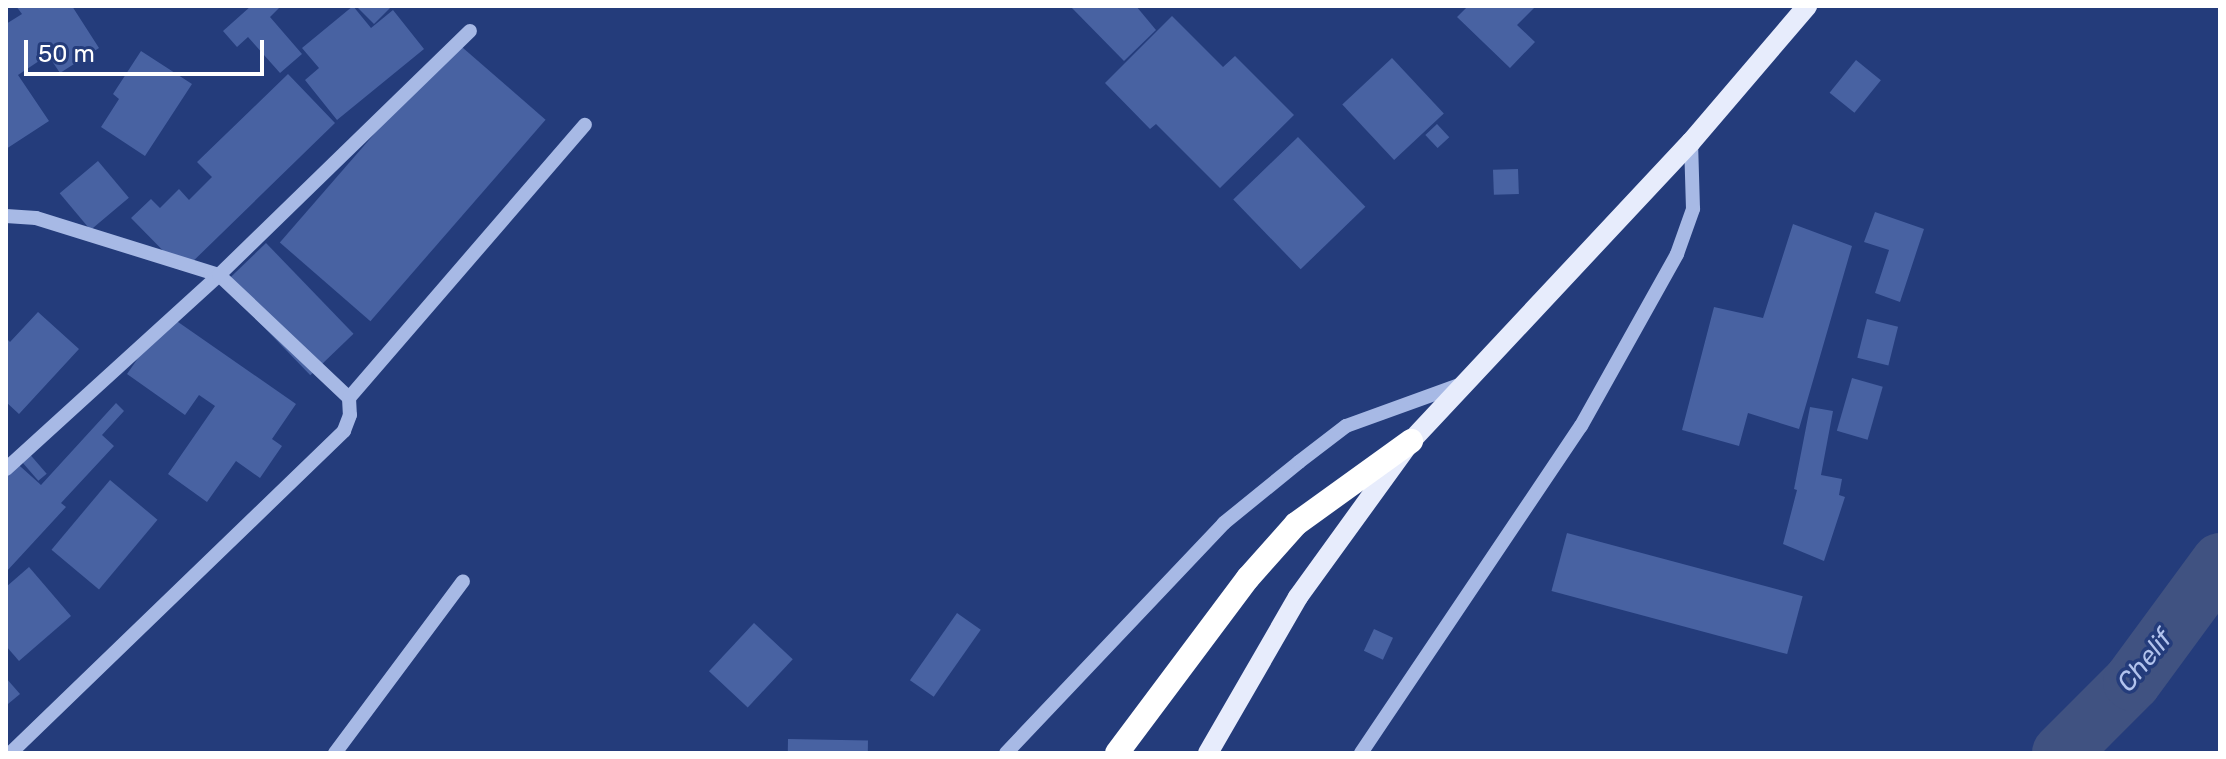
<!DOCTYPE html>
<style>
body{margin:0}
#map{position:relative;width:2226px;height:759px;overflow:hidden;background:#243c7b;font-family:Rubik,sans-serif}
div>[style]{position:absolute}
.river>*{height:58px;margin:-29px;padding:0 29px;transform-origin:29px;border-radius:29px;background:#405281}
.building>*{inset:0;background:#4862a2;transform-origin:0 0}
.minor>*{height:14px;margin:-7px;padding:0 7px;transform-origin:7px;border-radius:7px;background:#a7b9e5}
.major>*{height:20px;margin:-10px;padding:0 10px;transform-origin:10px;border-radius:10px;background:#e7ecfc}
.highway>*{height:24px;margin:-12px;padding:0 12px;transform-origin:12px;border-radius:12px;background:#fff}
span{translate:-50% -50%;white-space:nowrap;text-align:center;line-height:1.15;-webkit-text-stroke:7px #243c7b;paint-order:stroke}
.water-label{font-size:26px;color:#b2c3ed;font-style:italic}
.frame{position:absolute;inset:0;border:8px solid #fff;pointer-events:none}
.scale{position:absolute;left:24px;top:40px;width:240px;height:36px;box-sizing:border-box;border:4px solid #fff;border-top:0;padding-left:10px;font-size:24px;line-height:28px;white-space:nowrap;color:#fff;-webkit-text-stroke:6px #243c7b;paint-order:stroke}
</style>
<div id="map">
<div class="river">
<div style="left:2061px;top:753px;width:100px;rotate:-45deg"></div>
<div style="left:2132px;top:682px;width:149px;rotate:-53.7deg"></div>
</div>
<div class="building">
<div style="clip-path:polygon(16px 6px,72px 6px,99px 48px,60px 73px,48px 55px,18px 75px,49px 121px,6px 149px,6px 24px,22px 14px)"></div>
<div style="clip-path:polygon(251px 6px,277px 6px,279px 8px,270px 17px,302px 54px,280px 73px,248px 37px,237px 47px,223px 31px)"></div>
<div style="clip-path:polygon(353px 6px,371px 28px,393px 10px,424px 49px,337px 120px,305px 80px,319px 68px,302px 48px)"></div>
<div style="clip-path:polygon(356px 6px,392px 6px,374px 24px)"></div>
<div style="clip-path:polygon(1070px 6px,1136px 6px,1156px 30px,1124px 61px)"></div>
<div style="clip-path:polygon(1468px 6px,1536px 6px,1517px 25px,1535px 42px,1510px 68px,1457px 17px)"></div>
<div style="clip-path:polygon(1172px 16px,1223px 67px,1235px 56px,1294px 115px,1220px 188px,1156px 124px,1150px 129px,1105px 83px)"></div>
<div style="left:455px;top:41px;width:120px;height:267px;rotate:41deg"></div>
<div style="clip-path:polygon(141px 51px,192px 84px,145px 156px,101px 127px,119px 99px,113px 94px)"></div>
<div style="left:1392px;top:58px;width:76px;height:68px;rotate:47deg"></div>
<div style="left:1856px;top:60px;width:32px;height:42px;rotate:39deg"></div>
<div style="clip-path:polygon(288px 74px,335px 123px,183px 271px,131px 218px,151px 199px,160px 208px,179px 189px,189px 200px,212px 177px,197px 162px)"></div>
<div style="left:1437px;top:124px;width:18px;height:16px;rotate:47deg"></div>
<div style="left:1298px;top:137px;width:97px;height:90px;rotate:46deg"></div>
<div style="left:98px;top:161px;width:48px;height:50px;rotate:50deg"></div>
<div style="left:1518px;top:169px;width:25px;height:25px;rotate:88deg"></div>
<div style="clip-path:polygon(1875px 212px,1924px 229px,1900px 302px,1875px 293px,1889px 250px,1864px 242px)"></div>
<div style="clip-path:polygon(1793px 224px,1852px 246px,1799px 429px,1748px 413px,1739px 446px,1682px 430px,1714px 307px,1763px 318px)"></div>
<div style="left:266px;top:243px;width:126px;height:60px;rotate:46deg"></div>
<div style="clip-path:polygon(38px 312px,79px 349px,19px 414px,6px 402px,6px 338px,10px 342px)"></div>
<div style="clip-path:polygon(168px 315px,296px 404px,272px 439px,282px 446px,260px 478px,236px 461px,207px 502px,168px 474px,215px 406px,199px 395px,185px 415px,127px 374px)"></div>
<div style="left:1867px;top:319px;width:32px;height:40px;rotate:14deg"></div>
<div style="left:1852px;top:378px;width:32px;height:55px;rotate:16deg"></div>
<div style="clip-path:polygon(116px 403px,124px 411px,102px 435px,114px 446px,61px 503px,66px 507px,6px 572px,6px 464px,11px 458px,41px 485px)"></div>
<div style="clip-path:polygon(1810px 407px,1833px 411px,1821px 475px,1842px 479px,1839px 495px,1845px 497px,1824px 561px,1783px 544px,1797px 490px,1794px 489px)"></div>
<div style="left:27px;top:451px;width:30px;height:11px;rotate:49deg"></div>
<div style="left:110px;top:480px;width:62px;height:91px;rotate:40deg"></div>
<div style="left:1567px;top:533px;width:244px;height:60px;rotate:15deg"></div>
<div style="clip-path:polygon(29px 567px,71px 616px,19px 661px,6px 646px,6px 587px)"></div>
<div style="left:957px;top:613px;width:29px;height:82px;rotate:35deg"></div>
<div style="left:754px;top:623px;width:53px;height:66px;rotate:43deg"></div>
<div style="left:1374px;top:629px;width:21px;height:24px;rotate:25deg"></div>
<div style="clip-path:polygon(6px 678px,20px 694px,8px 704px,6px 702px)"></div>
<div style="left:788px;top:739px;width:80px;height:14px;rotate:1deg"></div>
</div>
<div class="minor">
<div style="left:6px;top:216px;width:30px;rotate:4deg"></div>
<div style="left:36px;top:218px;width:192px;rotate:17.3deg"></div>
<div style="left:219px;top:275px;width:179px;rotate:43.4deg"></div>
<div style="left:349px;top:398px;width:17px;rotate:87deg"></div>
<div style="left:350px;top:415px;width:17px;rotate:111deg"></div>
<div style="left:344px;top:431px;width:463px;rotate:136deg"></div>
<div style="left:349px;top:398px;width:361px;rotate:-49.2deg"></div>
<div style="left:6px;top:469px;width:288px;rotate:-42.3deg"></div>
<div style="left:219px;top:275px;width:350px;rotate:-44.2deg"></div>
<div style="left:335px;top:753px;width:214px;rotate:-53.3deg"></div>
<div style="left:1006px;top:753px;width:317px;rotate:-46.5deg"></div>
<div style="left:1224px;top:523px;width:97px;rotate:-39.1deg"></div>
<div style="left:1299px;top:462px;width:59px;rotate:-37.5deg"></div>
<div style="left:1346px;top:426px;width:123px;rotate:-19.9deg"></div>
<div style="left:1361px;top:753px;width:394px;rotate:-56.1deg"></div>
<div style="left:1581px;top:426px;width:197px;rotate:-60.8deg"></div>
<div style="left:1677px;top:254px;width:48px;rotate:-70.4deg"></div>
<div style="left:1693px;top:209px;width:67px;rotate:-91.7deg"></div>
</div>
<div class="major">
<div style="left:1208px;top:753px;width:180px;rotate:-60deg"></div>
<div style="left:1298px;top:597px;width:193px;rotate:-54.1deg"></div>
<div style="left:1411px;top:441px;width:410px;rotate:-46.9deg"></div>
<div style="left:1691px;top:142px;width:179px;rotate:-49.5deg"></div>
</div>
<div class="highway">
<div style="left:1117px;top:753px;width:219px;rotate:-53.2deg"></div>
<div style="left:1248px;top:578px;width:72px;rotate:-48.4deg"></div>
<div style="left:1296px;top:524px;width:142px;rotate:-35.8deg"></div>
</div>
<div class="water-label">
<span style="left:2145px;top:661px;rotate:-51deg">Chelif</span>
</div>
<div class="frame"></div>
<div class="scale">50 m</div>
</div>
